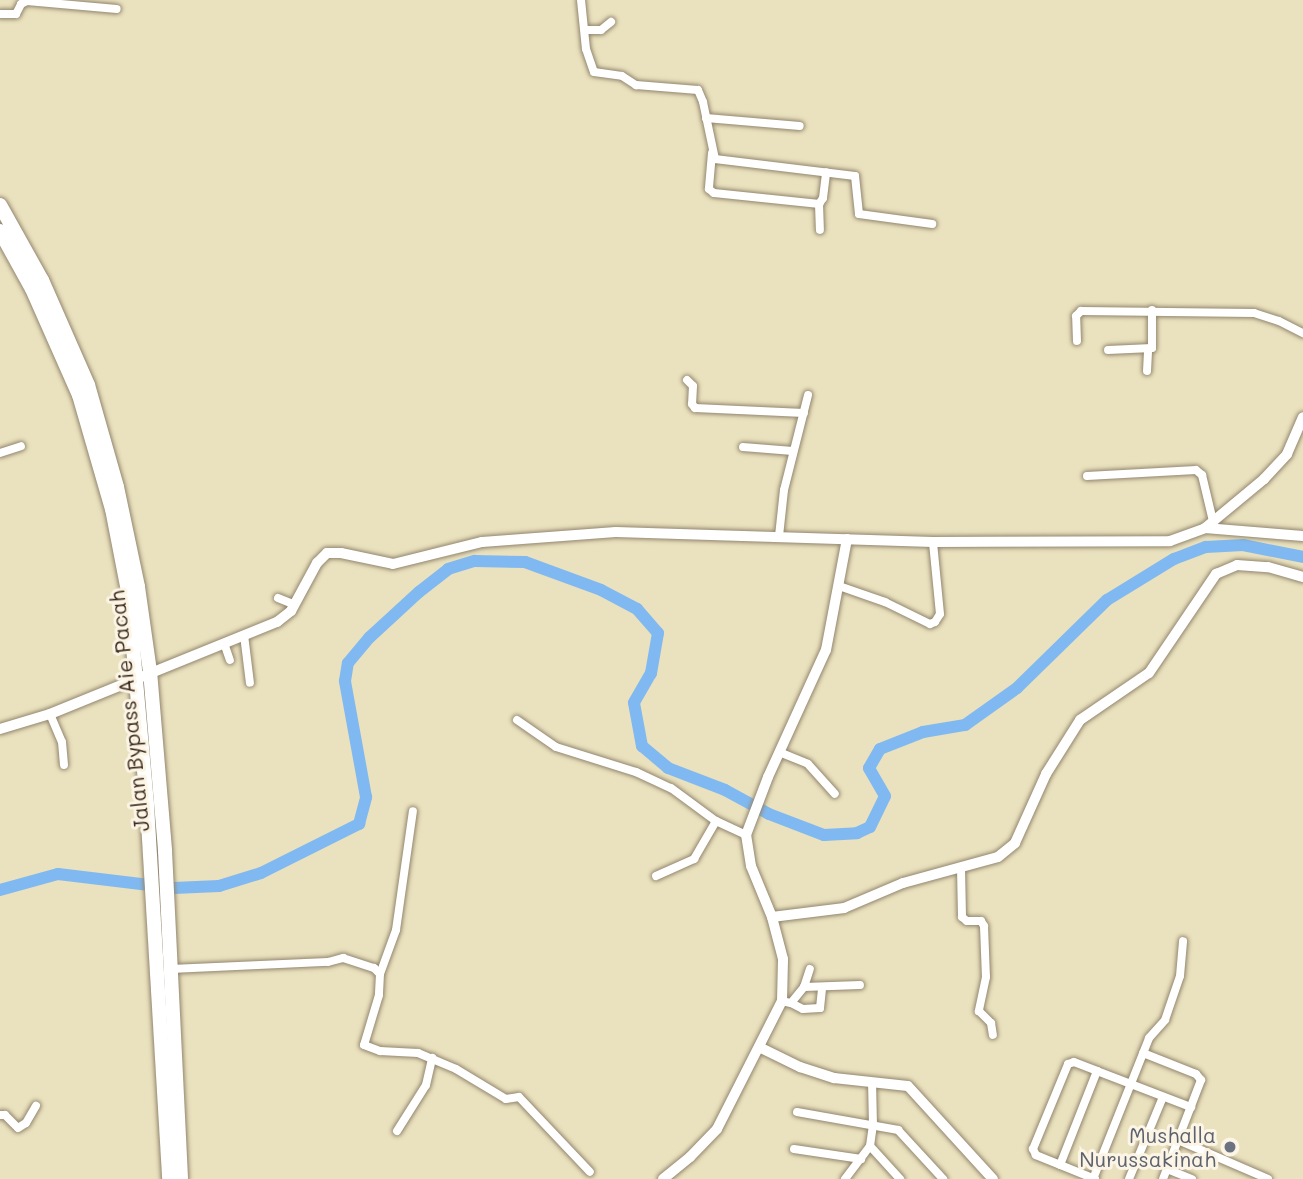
<!DOCTYPE html>
<style>
body{margin:0}
#map{position:relative;width:1303px;height:1179px;overflow:hidden;background:#eae1be;font-family:Mali,sans-serif}
div>[style]{position:absolute}
.river>*{height:12px;margin:-6px;padding:0 6px;transform-origin:6px;border-radius:6px;background:#80b9f1}
.roads{filter:drop-shadow(0 0 2px #92866e) drop-shadow(0 0 2px #92866e)}
.minor>*{height:8px;margin:-4px;padding:0 4px;transform-origin:4px;border-radius:4px;background:#fff}
.tertiary>*{height:10px;margin:-5px;padding:0 5px;transform-origin:5px;border-radius:5px;background:#fff}
.trunk>*{height:14px;margin:-7px;padding:0 7px;transform-origin:7px;border-radius:7px;background:#fff}
.dots>*{width:19px;height:19px;translate:-50% -50%;box-sizing:border-box;border:4px solid #fcf5e5;border-radius:50%}
span{translate:-50% -50%;white-space:nowrap;text-align:center;line-height:1.15;-webkit-text-stroke:6px #fcf5e5;paint-order:stroke}
.street-label{font-size:21px;color:#3b2a1e}
.worship-label{font-size:21px;color:#5b616d}
.right{translate:-100% -50%;text-align:right}
</style>
<div id="map">
<div class="river">
<div style="left:0;top:890px;width:60px;rotate:-15.4deg"></div>
<div style="left:58px;top:874px;width:117px;rotate:6.9deg"></div>
<div style="left:174px;top:888px;width:45px;rotate:-2.5deg"></div>
<div style="left:219px;top:886px;width:44px;rotate:-17.2deg"></div>
<div style="left:261px;top:873px;width:110px;rotate:-26.6deg"></div>
<div style="left:359px;top:824px;width:28px;rotate:-75deg"></div>
<div style="left:366px;top:797px;width:118px;rotate:-100.3deg"></div>
<div style="left:345px;top:681px;width:18px;rotate:-81deg"></div>
<div style="left:348px;top:663px;width:34px;rotate:-50deg"></div>
<div style="left:370px;top:637px;width:67px;rotate:-42.6deg"></div>
<div style="left:419px;top:592px;width:37px;rotate:-38deg"></div>
<div style="left:448px;top:569px;width:28px;rotate:-17deg"></div>
<div style="left:475px;top:561px;width:50px;rotate:1.1deg"></div>
<div style="left:525px;top:562px;width:81px;rotate:20.2deg"></div>
<div style="left:601px;top:590px;width:41px;rotate:27.8deg"></div>
<div style="left:637px;top:609px;width:32px;rotate:49deg"></div>
<div style="left:658px;top:633px;width:41px;rotate:99.9deg"></div>
<div style="left:651px;top:673px;width:34px;rotate:120deg"></div>
<div style="left:634px;top:703px;width:44px;rotate:79.5deg"></div>
<div style="left:642px;top:746px;width:34px;rotate:40deg"></div>
<div style="left:668px;top:768px;width:61px;rotate:21.1deg"></div>
<div style="left:725px;top:790px;width:50px;rotate:28.6deg"></div>
<div style="left:769px;top:814px;width:59px;rotate:20.9deg"></div>
<div style="left:824px;top:835px;width:33px;rotate:-3deg"></div>
<div style="left:857px;top:833px;width:14px;rotate:-25deg"></div>
<div style="left:870px;top:827px;width:34px;rotate:-64deg"></div>
<div style="left:885px;top:796px;width:32px;rotate:-120deg"></div>
<div style="left:869px;top:768px;width:22px;rotate:-60deg"></div>
<div style="left:880px;top:749px;width:46px;rotate:-21.6deg"></div>
<div style="left:923px;top:732px;width:43px;rotate:-9.5deg"></div>
<div style="left:965px;top:725px;width:64px;rotate:-35.4deg"></div>
<div style="left:1017px;top:688px;width:126px;rotate:-44.4deg"></div>
<div style="left:1107px;top:600px;width:79px;rotate:-31.5deg"></div>
<div style="left:1174px;top:559px;width:34px;rotate:-21deg"></div>
<div style="left:1206px;top:547px;width:37px;rotate:-3deg"></div>
<div style="left:1243px;top:545px;width:61px;rotate:11.3deg"></div>
</div>
<div class="roads">
<div class="minor">
<div style="left:581px;top:0;width:49px;rotate:84.2deg"></div>
<div style="left:586px;top:49px;width:24px;rotate:71deg"></div>
<div style="left:594px;top:72px;width:28px;rotate:8deg"></div>
<div style="left:622px;top:76px;width:17px;rotate:33deg"></div>
<div style="left:636px;top:85px;width:62px;rotate:4.6deg"></div>
<div style="left:698px;top:90px;width:13px;rotate:67deg"></div>
<div style="left:703px;top:102px;width:58px;rotate:78.1deg"></div>
<div style="left:715px;top:159px;width:141px;rotate:6.9deg"></div>
<div style="left:855px;top:176px;width:38px;rotate:84deg"></div>
<div style="left:859px;top:214px;width:74px;rotate:7.8deg"></div>
<div style="left:0;top:14px;width:16px"></div>
<div style="left:16px;top:14px;width:11px;rotate:-63deg"></div>
<div style="left:21px;top:4px;width:7px;rotate:-27deg"></div>
<div style="left:27px;top:1px;width:90px;rotate:5.1deg"></div>
<div style="left:585px;top:30px;width:16px"></div>
<div style="left:601px;top:30px;width:13px;rotate:-39deg"></div>
<div style="left:706px;top:118px;width:94px;rotate:4.9deg"></div>
<div style="left:712px;top:153px;width:36px;rotate:95deg"></div>
<div style="left:709px;top:189px;width:6px;rotate:39deg"></div>
<div style="left:714px;top:193px;width:106px;rotate:6deg"></div>
<div style="left:819px;top:204px;width:7px;rotate:-56deg"></div>
<div style="left:823px;top:198px;width:26px;rotate:-83deg"></div>
<div style="left:819px;top:204px;width:26px;rotate:88deg"></div>
<div style="left:1077px;top:341px;width:25px;rotate:-92deg"></div>
<div style="left:1076px;top:316px;width:7px;rotate:-45deg"></div>
<div style="left:1081px;top:311px;width:173px;rotate:0.7deg"></div>
<div style="left:1254px;top:313px;width:26px;rotate:18deg"></div>
<div style="left:1279px;top:321px;width:27px;rotate:27deg"></div>
<div style="left:1108px;top:350px;width:44px;rotate:-2.6deg"></div>
<div style="left:1152px;top:348px;width:38px;rotate:-90deg"></div>
<div style="left:1147px;top:371px;width:22px;rotate:-87deg"></div>
<div style="left:687px;top:380px;width:8px;rotate:45deg"></div>
<div style="left:693px;top:386px;width:18px;rotate:93deg"></div>
<div style="left:692px;top:404px;width:5px;rotate:53deg"></div>
<div style="left:695px;top:408px;width:109px;rotate:2.6deg"></div>
<div style="left:743px;top:447px;width:50px;rotate:4.6deg"></div>
<div style="left:0;top:453px;width:22px;rotate:-18deg"></div>
<div style="left:1087px;top:476px;width:109px;rotate:-3.2deg"></div>
<div style="left:1196px;top:470px;width:8px;rotate:40deg"></div>
<div style="left:1202px;top:475px;width:47px;rotate:76.6deg"></div>
<div style="left:779px;top:536px;width:46px;rotate:-83.8deg"></div>
<div style="left:784px;top:490px;width:98px;rotate:-75.8deg"></div>
<div style="left:839px;top:586px;width:49px;rotate:19.2deg"></div>
<div style="left:885px;top:602px;width:50px;rotate:26.1deg"></div>
<div style="left:930px;top:624px;width:5px;rotate:-22deg"></div>
<div style="left:935px;top:622px;width:9px;rotate:-58deg"></div>
<div style="left:940px;top:614px;width:72px;rotate:-95.6deg"></div>
<div style="left:278px;top:598px;width:18px;rotate:22deg"></div>
<div style="left:244px;top:635px;width:48px;rotate:82.9deg"></div>
<div style="left:224px;top:643px;width:18px;rotate:71deg"></div>
<div style="left:50px;top:714px;width:30px;rotate:67deg"></div>
<div style="left:62px;top:742px;width:23px;rotate:85deg"></div>
<div style="left:517px;top:720px;width:47px;rotate:34.7deg"></div>
<div style="left:556px;top:747px;width:84px;rotate:17.4deg"></div>
<div style="left:636px;top:772px;width:38px;rotate:25deg"></div>
<div style="left:671px;top:788px;width:56px;rotate:36.3deg"></div>
<div style="left:779px;top:752px;width:31px;rotate:22deg"></div>
<div style="left:808px;top:764px;width:40px;rotate:48deg"></div>
<div style="left:961px;top:868px;width:49px;rotate:88.8deg"></div>
<div style="left:962px;top:917px;width:6px;rotate:39deg"></div>
<div style="left:967px;top:921px;width:14px"></div>
<div style="left:981px;top:921px;width:6px;rotate:59deg"></div>
<div style="left:984px;top:926px;width:51px;rotate:87.8deg"></div>
<div style="left:986px;top:977px;width:35px;rotate:102deg"></div>
<div style="left:979px;top:1011px;width:17px;rotate:45deg"></div>
<div style="left:991px;top:1023px;width:12px;rotate:81deg"></div>
<div style="left:656px;top:876px;width:42px;rotate:-24.1deg"></div>
<div style="left:694px;top:859px;width:44px;rotate:-59.9deg"></div>
<div style="left:716px;top:821px;width:33px;rotate:25deg"></div>
<div style="left:171px;top:969px;width:157px;rotate:-2.6deg"></div>
<div style="left:328px;top:962px;width:16px;rotate:-15deg"></div>
<div style="left:343px;top:958px;width:33px;rotate:18deg"></div>
<div style="left:374px;top:968px;width:8px;rotate:45deg"></div>
<div style="left:380px;top:974px;width:21px;rotate:93deg"></div>
<div style="left:379px;top:995px;width:52px;rotate:106.7deg"></div>
<div style="left:364px;top:1045px;width:17px;rotate:21deg"></div>
<div style="left:380px;top:1051px;width:38px;rotate:3deg"></div>
<div style="left:418px;top:1053px;width:41px;rotate:22.8deg"></div>
<div style="left:456px;top:1069px;width:58px;rotate:31deg"></div>
<div style="left:506px;top:1099px;width:13px;rotate:-9deg"></div>
<div style="left:519px;top:1097px;width:103px;rotate:46.6deg"></div>
<div style="left:380px;top:974px;width:47px;rotate:-70deg"></div>
<div style="left:396px;top:930px;width:120px;rotate:-81.9deg"></div>
<div style="left:804px;top:987px;width:19px;rotate:-72deg"></div>
<div style="left:782px;top:1001px;width:9px;rotate:13deg"></div>
<div style="left:791px;top:1003px;width:21px;rotate:-51deg"></div>
<div style="left:804px;top:987px;width:56px;rotate:-2deg"></div>
<div style="left:791px;top:1003px;width:13px;rotate:27deg"></div>
<div style="left:803px;top:1009px;width:17px;rotate:-3deg"></div>
<div style="left:820px;top:1008px;width:20px;rotate:-84deg"></div>
<div style="left:1143px;top:1053px;width:57px;rotate:21.6deg"></div>
<div style="left:1196px;top:1074px;width:8px;rotate:50deg"></div>
<div style="left:1201px;top:1080px;width:106px;rotate:111deg"></div>
<div style="left:797px;top:1112px;width:103px;rotate:10.1deg"></div>
<div style="left:898px;top:1130px;width:67px;rotate:47.4deg"></div>
<div style="left:0;top:1115px;width:5px"></div>
<div style="left:5px;top:1115px;width:18px;rotate:45deg"></div>
<div style="left:18px;top:1128px;width:9px;rotate:-32deg"></div>
<div style="left:26px;top:1123px;width:20px;rotate:-60deg"></div>
<div style="left:397px;top:1131px;width:54px;rotate:-57.8deg"></div>
<div style="left:426px;top:1085px;width:28px;rotate:-77deg"></div>
<div style="left:1178px;top:1140px;width:98px;rotate:23.4deg"></div>
<div style="left:870px;top:1146px;width:45px;rotate:47.7deg"></div>
<div style="left:794px;top:1149px;width:68px;rotate:8.5deg"></div>
<div style="left:1060px;top:1165px;width:101px;rotate:-68.5deg"></div>
<div style="left:1097px;top:1071px;width:101px;rotate:21deg"></div>
<div style="left:1167px;top:1169px;width:27px;rotate:22deg"></div>
<div style="left:845px;top:1179px;width:41px;rotate:-52.9deg"></div>
<div style="left:870px;top:1146px;width:21px;rotate:-82deg"></div>
<div style="left:873px;top:1125px;width:43px;rotate:-91.3deg"></div>
<div style="left:1093px;top:1179px;width:152px;rotate:-68.3deg"></div>
<div style="left:1149px;top:1038px;width:24px;rotate:-48deg"></div>
<div style="left:1165px;top:1020px;width:46px;rotate:-71.2deg"></div>
<div style="left:1180px;top:976px;width:35px;rotate:-85deg"></div>
<div style="left:1095px;top:1179px;width:64px;rotate:-157.9deg"></div>
<div style="left:1036px;top:1155px;width:7px;rotate:-117deg"></div>
<div style="left:1033px;top:1149px;width:92px;rotate:-67.6deg"></div>
<div style="left:1068px;top:1064px;width:6px;rotate:-18deg"></div>
<div style="left:1074px;top:1062px;width:25px;rotate:21deg"></div>
<div style="left:1129px;top:1179px;width:89px;rotate:-67.5deg"></div>
</div>
<div class="tertiary">
<div style="left:1205px;top:528px;width:98px;rotate:4.7deg"></div>
<div style="left:0;top:729px;width:52px;rotate:-16.7deg"></div>
<div style="left:50px;top:714px;width:245px;rotate:-22.1deg"></div>
<div style="left:277px;top:622px;width:18px;rotate:-38deg"></div>
<div style="left:291px;top:611px;width:55px;rotate:-61.6deg"></div>
<div style="left:317px;top:563px;width:14px;rotate:-45deg"></div>
<div style="left:327px;top:553px;width:14px"></div>
<div style="left:341px;top:553px;width:53px;rotate:11.9deg"></div>
<div style="left:393px;top:564px;width:92px;rotate:-13.9deg"></div>
<div style="left:482px;top:542px;width:134px;rotate:-4.3deg"></div>
<div style="left:616px;top:532px;width:317px;rotate:1.8deg"></div>
<div style="left:933px;top:542px;width:237px;rotate:-0.2deg"></div>
<div style="left:1170px;top:541px;width:37px;rotate:-20deg"></div>
<div style="left:1205px;top:528px;width:77px;rotate:-39.7deg"></div>
<div style="left:1264px;top:479px;width:34px;rotate:-47deg"></div>
<div style="left:1287px;top:454px;width:40px;rotate:-66.6deg"></div>
<div style="left:772px;top:917px;width:73px;rotate:-7.1deg"></div>
<div style="left:844px;top:908px;width:64px;rotate:-23deg"></div>
<div style="left:903px;top:883px;width:98px;rotate:-15.3deg"></div>
<div style="left:998px;top:857px;width:22px;rotate:-39deg"></div>
<div style="left:1015px;top:843px;width:76px;rotate:-65.8deg"></div>
<div style="left:1046px;top:774px;width:64px;rotate:-57.8deg"></div>
<div style="left:1080px;top:720px;width:83px;rotate:-34.3deg"></div>
<div style="left:1149px;top:673px;width:120px;rotate:-55.9deg"></div>
<div style="left:1216px;top:574px;width:23px;rotate:-23deg"></div>
<div style="left:1237px;top:565px;width:31px;rotate:4deg"></div>
<div style="left:1268px;top:567px;width:36px;rotate:16deg"></div>
<div style="left:759px;top:1047px;width:46px;rotate:26deg"></div>
<div style="left:800px;top:1067px;width:36px;rotate:18deg"></div>
<div style="left:834px;top:1078px;width:74px;rotate:6.2deg"></div>
<div style="left:908px;top:1086px;width:126px;rotate:47.6deg"></div>
<div style="left:663px;top:1179px;width:35px;rotate:-39deg"></div>
<div style="left:690px;top:1157px;width:39px;rotate:-46deg"></div>
<div style="left:717px;top:1129px;width:144px;rotate:-63.1deg"></div>
<div style="left:782px;top:1001px;width:42px;rotate:-88.6deg"></div>
<div style="left:783px;top:959px;width:43px;rotate:-104.7deg"></div>
<div style="left:772px;top:917px;width:55px;rotate:-112.4deg"></div>
<div style="left:751px;top:866px;width:31px;rotate:-99deg"></div>
<div style="left:746px;top:835px;width:62px;rotate:-69.2deg"></div>
<div style="left:768px;top:777px;width:140px;rotate:-65.5deg"></div>
<div style="left:826px;top:650px;width:113px;rotate:-79.3deg"></div>
</div>
<div class="trunk">
<div style="left:0;top:205px;width:86px;rotate:60.8deg"></div>
<div style="left:42px;top:280px;width:115px;rotate:66.3deg"></div>
<div style="left:88px;top:385px;width:106px;rotate:74.1deg"></div>
<div style="left:117px;top:487px;width:102px;rotate:78.1deg"></div>
<div style="left:138px;top:587px;width:85px;rotate:81.9deg"></div>
<div style="left:150px;top:671px;width:181px;rotate:85.2deg"></div>
<div style="left:165px;top:851px;width:328px;rotate:87.2deg"></div>
<div style="left:0;top:231px;width:66px;rotate:61.1deg"></div>
<div style="left:32px;top:289px;width:116px;rotate:66.1deg"></div>
<div style="left:79px;top:395px;width:119px;rotate:73.9deg"></div>
<div style="left:112px;top:509px;width:84px;rotate:79deg"></div>
<div style="left:128px;top:591px;width:215px;rotate:84.9deg"></div>
<div style="left:147px;top:805px;width:375px;rotate:86.6deg"></div>
</div>
</div>
<div class="dots">
<div style="left:1230px;top:1147px;background:#6b7280"></div>
</div>
<div class="street-label">
<span style="left:129px;top:711px;rotate:-96deg">Jalan Bypass Aie Pacah</span>
</div>
<div class="worship-label">
<span class="right" style="left:1216px;top:1147px">Mushalla<br>Nurussakinah</span>
</div>
</div>
